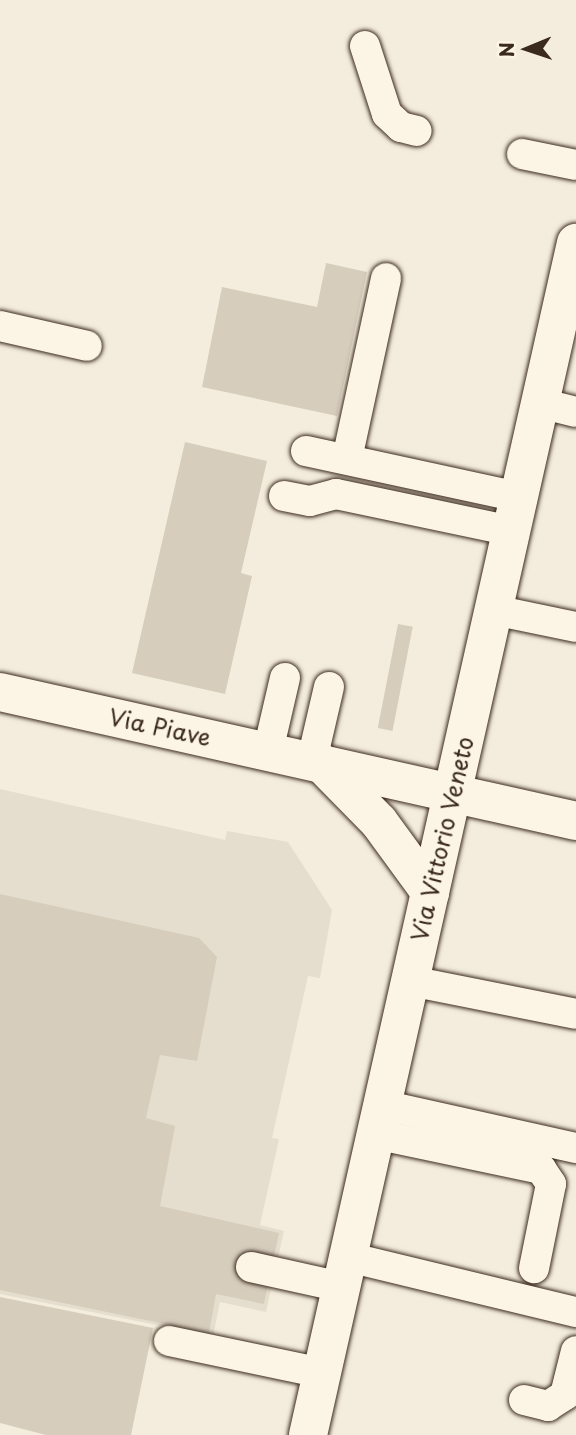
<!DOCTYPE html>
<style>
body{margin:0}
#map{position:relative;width:576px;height:1435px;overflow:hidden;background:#f4eddd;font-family:"Playpen Sans",sans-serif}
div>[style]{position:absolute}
.built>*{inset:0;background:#e5ddce}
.green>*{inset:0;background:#d6cdbd;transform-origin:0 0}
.roads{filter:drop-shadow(0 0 2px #3b2a1e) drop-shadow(0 0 2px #3b2a1e)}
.lane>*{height:30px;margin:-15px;padding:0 15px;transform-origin:15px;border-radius:15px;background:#fcf5e5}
.street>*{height:38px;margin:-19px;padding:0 19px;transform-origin:19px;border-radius:19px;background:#fcf5e5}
span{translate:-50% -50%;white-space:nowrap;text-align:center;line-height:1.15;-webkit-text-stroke:6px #fcf5e5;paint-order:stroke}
.street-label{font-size:23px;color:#3b2a1e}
.north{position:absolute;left:492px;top:14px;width:70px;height:70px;-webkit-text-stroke:5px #fcf5e5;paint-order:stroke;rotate:268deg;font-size:19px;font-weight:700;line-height:28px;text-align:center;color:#3b2a1e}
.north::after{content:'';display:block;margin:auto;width:24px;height:32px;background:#3b2a1e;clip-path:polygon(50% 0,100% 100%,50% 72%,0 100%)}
</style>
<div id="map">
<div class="built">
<div style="clip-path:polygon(0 789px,225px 840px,227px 831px,288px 842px,332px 910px,320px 978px,308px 976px,272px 1138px,279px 1139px,260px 1225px,284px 1231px,266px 1312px,220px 1302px,213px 1336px,0 1294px)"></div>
</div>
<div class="green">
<div style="clip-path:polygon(326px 263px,367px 272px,337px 416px,202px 387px,222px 287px,317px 307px)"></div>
<div style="clip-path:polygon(185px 442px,267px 461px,241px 573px,252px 576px,225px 694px,132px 673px)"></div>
<div style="left:398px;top:624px;width:15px;height:106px;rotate:11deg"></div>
<div style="clip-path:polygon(0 894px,199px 938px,217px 957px,197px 1061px,160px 1055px,146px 1118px,175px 1126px,160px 1206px,279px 1233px,264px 1304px,216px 1294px,209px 1333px,0 1290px)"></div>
<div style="clip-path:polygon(0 1297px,153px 1328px,131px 1435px,46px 1435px,0 1423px)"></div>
</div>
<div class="roads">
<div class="lane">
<div style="left:365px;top:46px;width:71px;rotate:72.1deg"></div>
<div style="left:387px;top:114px;width:19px;rotate:43deg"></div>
<div style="left:401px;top:127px;width:16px;rotate:14deg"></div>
<div style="left:522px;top:154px;width:55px;rotate:11.5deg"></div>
<div style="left:0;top:326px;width:89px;rotate:12.9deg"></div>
<div style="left:540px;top:403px;width:37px;rotate:14deg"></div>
<div style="left:306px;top:451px;width:218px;rotate:12.2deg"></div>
<div style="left:347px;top:459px;width:185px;rotate:-77.8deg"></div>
<div style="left:284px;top:496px;width:26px;rotate:11deg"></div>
<div style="left:310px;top:501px;width:27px;rotate:-15deg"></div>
<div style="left:336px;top:494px;width:179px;rotate:11.9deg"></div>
<div style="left:494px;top:610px;width:84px;rotate:11.7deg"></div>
<div style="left:268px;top:751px;width:75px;rotate:-76.9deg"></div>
<div style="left:312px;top:760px;width:75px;rotate:-76.9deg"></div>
<div style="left:410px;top:981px;width:169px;rotate:11.2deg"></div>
<div style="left:382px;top:1105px;width:199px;rotate:12.5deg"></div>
<div style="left:375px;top:1134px;width:170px;rotate:11.9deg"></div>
<div style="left:541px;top:1169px;width:18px;rotate:56deg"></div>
<div style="left:551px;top:1184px;width:86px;rotate:101.4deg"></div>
<div style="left:348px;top:1257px;width:235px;rotate:13.6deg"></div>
<div style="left:251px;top:1267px;width:92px;rotate:12.5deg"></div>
<div style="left:169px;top:1341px;width:156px;rotate:11.8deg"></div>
<div style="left:524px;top:1400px;width:25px;rotate:14deg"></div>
<div style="left:548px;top:1406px;width:20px;rotate:-33deg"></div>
<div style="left:565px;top:1395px;width:45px;rotate:-76deg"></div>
</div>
<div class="street">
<div style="left:0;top:692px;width:590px;rotate:12.62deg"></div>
<div style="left:320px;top:762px;width:84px;rotate:45.5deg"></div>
<div style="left:379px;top:822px;width:87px;rotate:53.9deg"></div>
<div style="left:308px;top:1435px;width:1222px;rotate:-77.33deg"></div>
</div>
</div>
<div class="street-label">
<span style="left:160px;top:727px;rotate:12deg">Via Piave</span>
<span style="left:442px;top:839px;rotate:-77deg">Via Vittorio Veneto</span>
</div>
<div class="north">N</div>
</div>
